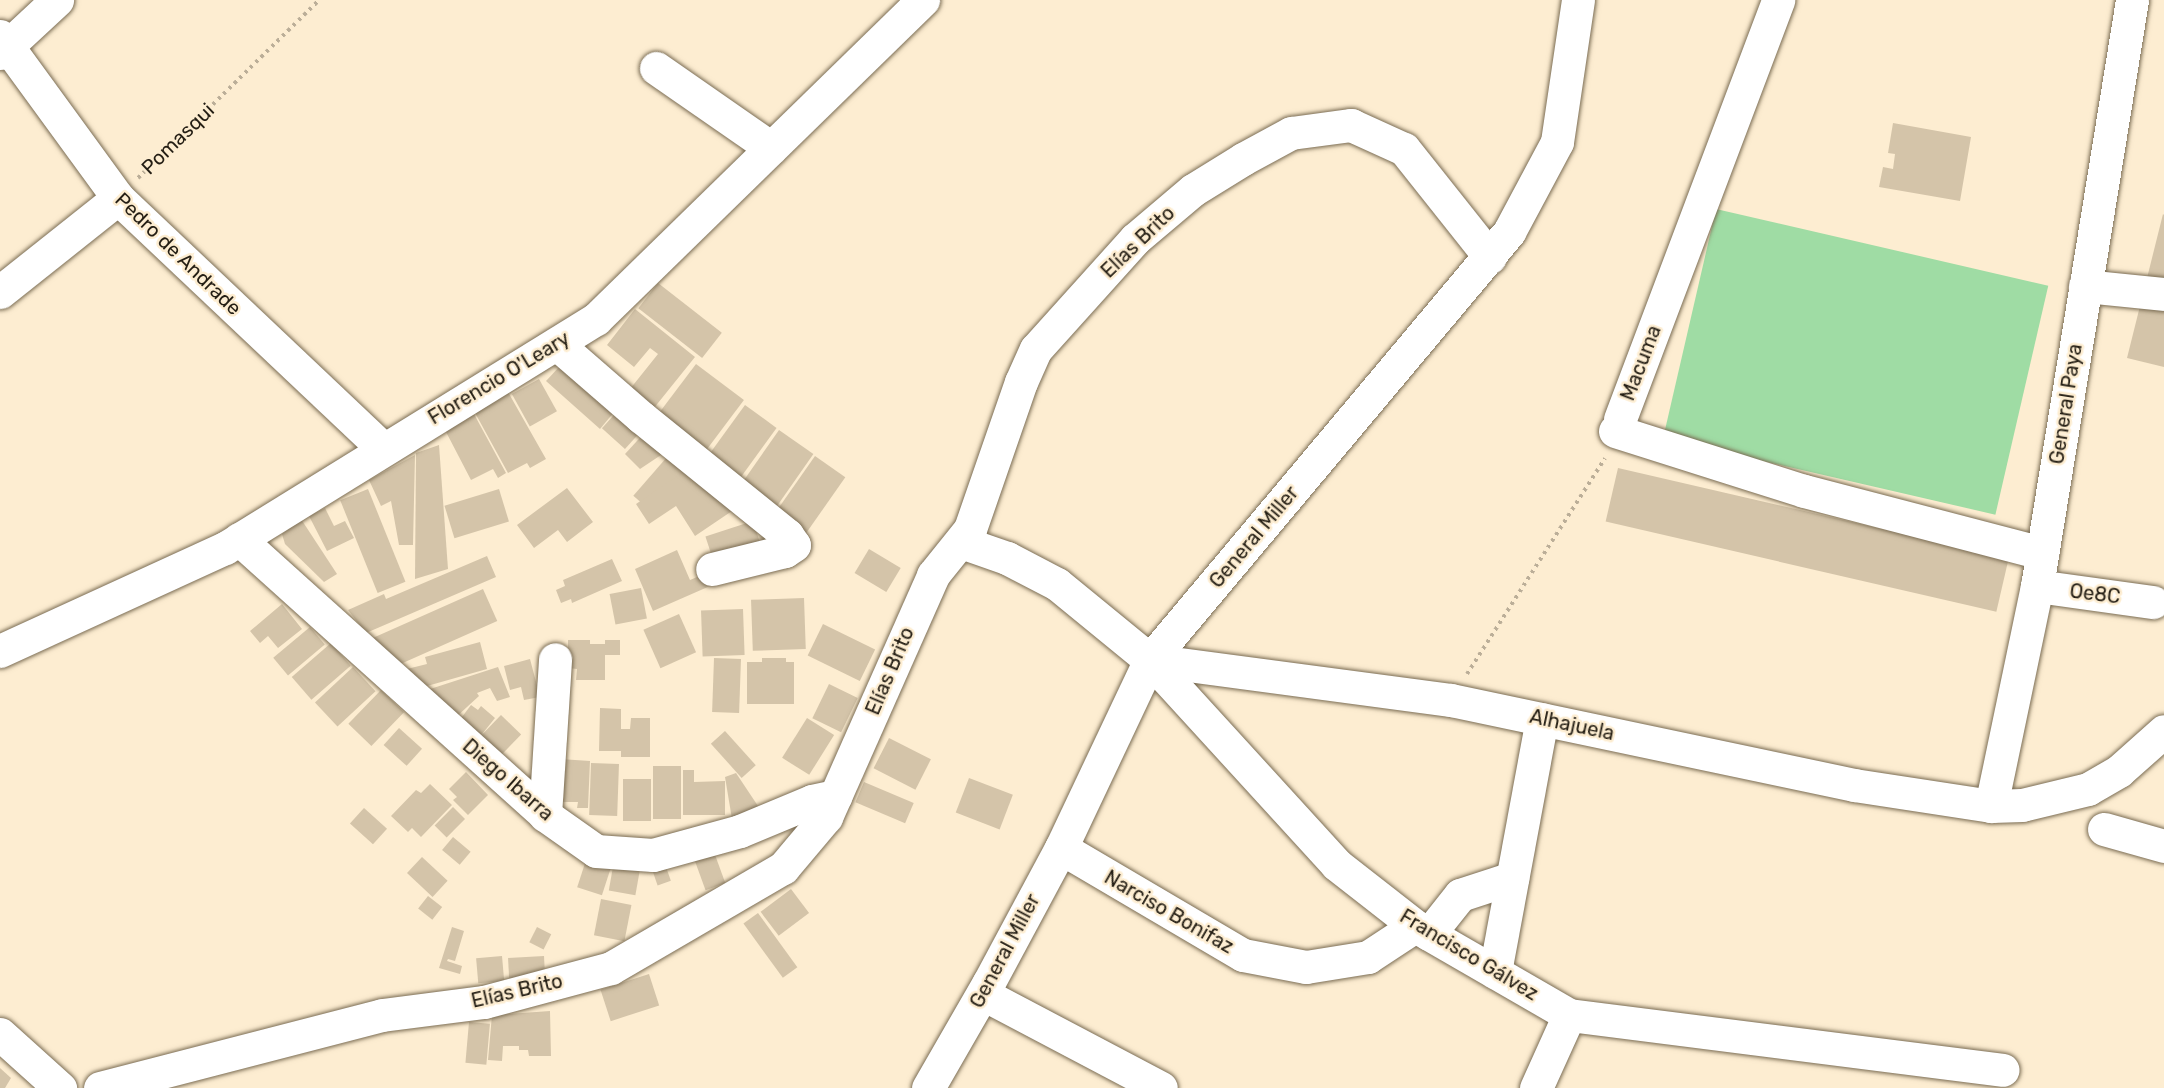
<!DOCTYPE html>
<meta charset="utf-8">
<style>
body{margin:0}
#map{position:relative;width:2164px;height:1088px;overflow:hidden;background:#fdedd1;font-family:Rubik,sans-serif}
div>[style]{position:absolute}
.green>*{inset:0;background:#9fdca4;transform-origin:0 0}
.building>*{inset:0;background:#d4c4a9;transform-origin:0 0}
.path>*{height:4px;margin-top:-2px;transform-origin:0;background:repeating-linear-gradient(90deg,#bbae98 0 3px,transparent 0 7.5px)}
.roads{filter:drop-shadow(0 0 2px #7a6c53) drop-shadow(0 0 2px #7a6c53)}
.minor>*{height:33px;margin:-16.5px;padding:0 16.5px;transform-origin:16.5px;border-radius:16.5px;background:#fff}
span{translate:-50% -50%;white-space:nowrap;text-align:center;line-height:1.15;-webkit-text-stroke:5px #fdedd1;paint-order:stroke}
.street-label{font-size:20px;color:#241e14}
</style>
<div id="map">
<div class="green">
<div style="left:1716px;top:209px;width:341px;height:235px;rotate:13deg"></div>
</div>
<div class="building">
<div style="clip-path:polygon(1893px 123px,1971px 137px,1960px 201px,1879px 187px,1883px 167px,1893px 169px,1895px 154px,1888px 153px)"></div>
<div style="clip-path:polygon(2163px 214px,2164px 215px,2164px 367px,2127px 358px)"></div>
<div style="left:658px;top:283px;width:81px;height:32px;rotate:38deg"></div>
<div style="clip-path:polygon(635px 309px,695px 357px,654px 408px,630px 389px,658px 354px,650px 348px,634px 367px,607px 345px)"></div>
<div style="left:696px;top:364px;width:60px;height:68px;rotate:37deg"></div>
<div style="clip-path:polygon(560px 366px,620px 405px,600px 429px,546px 381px)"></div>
<div style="left:539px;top:379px;width:37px;height:31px;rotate:61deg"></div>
<div style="clip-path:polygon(508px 392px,546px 459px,530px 468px,527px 463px,508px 473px,474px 411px)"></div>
<div style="left:745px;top:405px;width:39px;height:67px;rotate:36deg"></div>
<div style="left:622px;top:406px;width:31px;height:30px;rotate:42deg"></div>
<div style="clip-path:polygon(474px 414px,506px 473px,498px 478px,493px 469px,471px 480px,445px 430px)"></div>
<div style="clip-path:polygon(648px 429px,670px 449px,640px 469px,625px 454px)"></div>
<div style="left:779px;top:430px;width:42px;height:67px;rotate:35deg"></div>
<div style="clip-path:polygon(439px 445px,448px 569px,415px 579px,416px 453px)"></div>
<div style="left:674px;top:449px;width:23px;height:62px;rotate:41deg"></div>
<div style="clip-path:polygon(415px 455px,413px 545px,399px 545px,391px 501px,381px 506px,369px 480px)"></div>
<div style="left:815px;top:456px;width:37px;height:70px;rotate:35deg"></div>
<div style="clip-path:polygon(692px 466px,732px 511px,695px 536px,676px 506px,649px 524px,636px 504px)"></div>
<div style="left:1618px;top:468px;width:401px;height:55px;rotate:13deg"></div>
<div style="clip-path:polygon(567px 488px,593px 522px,567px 542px,558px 530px,534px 548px,517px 525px)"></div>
<div style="left:368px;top:489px;width:100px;height:30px;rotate:68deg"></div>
<div style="left:499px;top:489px;width:34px;height:57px;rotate:73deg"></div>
<div style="clip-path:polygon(325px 508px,334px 526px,345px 521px,354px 538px,327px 551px,309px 516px)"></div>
<div style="clip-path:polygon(301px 519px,337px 574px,324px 582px,285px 544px,282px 534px)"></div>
<div style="left:753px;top:521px;width:25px;height:50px;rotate:72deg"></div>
<div style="left:869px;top:549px;width:37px;height:28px;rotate:31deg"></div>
<div style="clip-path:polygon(677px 550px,690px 580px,704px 574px,710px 586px,653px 611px,635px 569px)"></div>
<div style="clip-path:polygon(487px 556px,496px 577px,366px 633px,348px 610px,384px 594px,386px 599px)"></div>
<div style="clip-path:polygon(612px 559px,622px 581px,572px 603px,571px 599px,561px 603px,556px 590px,565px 586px,563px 580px)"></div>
<div style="left:641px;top:588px;width:31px;height:32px;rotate:79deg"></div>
<div style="left:483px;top:589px;width:35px;height:125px;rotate:66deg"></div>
<div style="left:804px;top:598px;width:51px;height:53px;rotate:88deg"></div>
<div style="clip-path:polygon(282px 604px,302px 629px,278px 648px,268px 636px,260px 643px,250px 631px)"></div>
<div style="left:743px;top:609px;width:46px;height:42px;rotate:88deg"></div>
<div style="left:679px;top:614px;width:42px;height:39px;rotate:66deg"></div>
<div style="left:823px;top:624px;width:58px;height:35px;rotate:26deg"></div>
<div style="left:310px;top:627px;width:23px;height:48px;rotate:50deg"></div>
<div style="clip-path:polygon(568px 640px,590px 640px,590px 644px,605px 644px,605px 640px,620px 640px,620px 655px,605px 655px,605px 680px,576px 680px,577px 669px,568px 668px)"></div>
<div style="clip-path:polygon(480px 642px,487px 669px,420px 688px,407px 669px,427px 664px,425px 657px)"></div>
<div style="left:331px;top:643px;width:30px;height:52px;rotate:49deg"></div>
<div style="left:714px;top:658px;width:27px;height:54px;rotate:2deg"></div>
<div style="clip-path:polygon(762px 658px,786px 658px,786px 662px,794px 662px,794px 704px,747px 704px,747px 662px,762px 662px)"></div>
<div style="clip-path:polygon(530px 659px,540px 697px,524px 700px,521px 687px,510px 690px,504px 666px)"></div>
<div style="left:353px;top:667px;width:33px;height:52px;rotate:47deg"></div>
<div style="clip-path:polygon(498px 667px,510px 697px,497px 701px,490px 688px,477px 693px,479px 696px,455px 718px,424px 691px)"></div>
<div style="left:829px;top:684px;width:32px;height:38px;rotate:26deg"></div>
<div style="left:381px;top:690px;width:32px;height:47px;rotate:44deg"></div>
<div style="clip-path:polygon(471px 705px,478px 710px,481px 706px,495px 718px,479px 738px,459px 721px)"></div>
<div style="clip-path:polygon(600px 708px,621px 709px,621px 729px,630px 729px,631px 718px,650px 718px,650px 757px,621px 757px,621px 751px,599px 751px)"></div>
<div style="left:501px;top:715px;width:28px;height:30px;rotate:44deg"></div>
<div style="left:807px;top:718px;width:32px;height:47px;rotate:32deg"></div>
<div style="left:399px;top:728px;width:31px;height:23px;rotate:42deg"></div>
<div style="left:725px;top:731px;width:46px;height:19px;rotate:48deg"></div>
<div style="left:889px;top:738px;width:47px;height:34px;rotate:27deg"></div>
<div style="clip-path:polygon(560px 759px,590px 761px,588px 808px,577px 808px,578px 802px,563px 802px,564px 773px,559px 773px)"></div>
<div style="left:591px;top:763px;width:28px;height:52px;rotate:2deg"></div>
<div style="left:653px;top:766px;width:28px;height:53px"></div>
<div style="clip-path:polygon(683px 770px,694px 770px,694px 782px,725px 781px,725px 815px,683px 815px)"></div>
<div style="clip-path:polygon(466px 772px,488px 795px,468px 815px,453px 800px,457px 797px,449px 789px)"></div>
<div style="clip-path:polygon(736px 773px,762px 812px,732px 819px,725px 777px)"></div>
<div style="left:969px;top:778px;width:47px;height:37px;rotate:21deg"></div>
<div style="left:623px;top:779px;width:28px;height:42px"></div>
<div style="left:864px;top:782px;width:54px;height:22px;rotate:23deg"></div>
<div style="clip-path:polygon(430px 784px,452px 805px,421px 837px,412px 828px,408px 832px,391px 816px,416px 790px,421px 793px)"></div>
<div style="left:453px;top:807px;width:17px;height:26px;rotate:45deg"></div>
<div style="left:364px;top:808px;width:31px;height:21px;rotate:42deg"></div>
<div style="left:453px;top:837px;width:23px;height:17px;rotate:40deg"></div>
<div style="left:714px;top:852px;width:33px;height:21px;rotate:70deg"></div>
<div style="left:588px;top:854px;width:26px;height:35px;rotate:18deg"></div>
<div style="left:422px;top:857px;width:35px;height:22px;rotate:43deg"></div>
<div style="left:614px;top:861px;width:27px;height:30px;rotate:10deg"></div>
<div style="left:664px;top:861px;width:21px;height:14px;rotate:71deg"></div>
<div style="left:791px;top:889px;width:30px;height:38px;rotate:53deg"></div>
<div style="left:428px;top:896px;width:18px;height:16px;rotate:38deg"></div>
<div style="left:601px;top:899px;width:31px;height:37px;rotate:11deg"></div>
<div style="left:758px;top:913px;width:67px;height:18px;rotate:54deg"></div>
<div style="clip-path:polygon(452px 927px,464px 931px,455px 961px,448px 959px,447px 961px,462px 966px,460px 974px,439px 968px)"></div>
<div style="left:537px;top:927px;width:16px;height:17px;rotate:27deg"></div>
<div style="left:502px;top:956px;width:25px;height:26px;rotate:85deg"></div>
<div style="left:544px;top:956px;width:21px;height:36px;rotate:87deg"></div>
<div style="left:649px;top:974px;width:33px;height:51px;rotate:72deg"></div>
<div style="clip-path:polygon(550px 1011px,551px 1056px,529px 1056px,528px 1050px,519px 1050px,519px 1046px,503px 1046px,502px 1061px,488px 1060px,492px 1015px)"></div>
<div style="left:469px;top:1022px;width:21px;height:41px;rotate:5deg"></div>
<div style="clip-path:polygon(0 1068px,11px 1078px,5px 1088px,0 1088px)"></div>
</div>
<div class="path">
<div style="left:138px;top:178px;width:254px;rotate:-44.5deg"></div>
<div style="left:1467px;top:674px;width:256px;rotate:-57.4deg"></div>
</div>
<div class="roads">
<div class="minor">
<div style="left:0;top:36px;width:200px;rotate:53.9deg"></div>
<div style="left:118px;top:198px;width:365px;rotate:43.4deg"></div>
<div style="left:0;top:53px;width:78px;rotate:-42.9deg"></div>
<div style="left:656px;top:68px;width:140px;rotate:34.8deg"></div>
<div style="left:2085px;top:286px;width:79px;rotate:5.8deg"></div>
<div style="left:0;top:292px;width:151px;rotate:-38.5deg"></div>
<div style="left:557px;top:344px;width:111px;rotate:41deg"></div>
<div style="left:641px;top:417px;width:188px;rotate:38.9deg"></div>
<div style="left:787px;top:535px;width:12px;rotate:55deg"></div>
<div style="left:794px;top:545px;width:11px;rotate:146deg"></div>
<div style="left:785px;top:551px;width:75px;rotate:166.1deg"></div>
<div style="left:1620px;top:419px;width:448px;rotate:-69.3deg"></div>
<div style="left:1615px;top:431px;width:198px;rotate:17.6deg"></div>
<div style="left:1804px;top:491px;width:246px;rotate:14.6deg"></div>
<div style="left:239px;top:539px;width:412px;rotate:42deg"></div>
<div style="left:545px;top:815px;width:62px;rotate:35.2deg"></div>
<div style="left:596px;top:851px;width:57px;rotate:4deg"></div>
<div style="left:653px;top:855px;width:90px;rotate:-15.4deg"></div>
<div style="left:740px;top:831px;width:78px;rotate:-22.6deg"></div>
<div style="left:812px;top:801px;width:24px;rotate:-12deg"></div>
<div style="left:961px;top:542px;width:49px;rotate:19.2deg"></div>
<div style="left:1007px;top:558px;width:56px;rotate:27.5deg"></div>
<div style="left:1057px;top:584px;width:120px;rotate:39.3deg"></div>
<div style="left:1150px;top:660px;width:277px;rotate:47.6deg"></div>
<div style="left:1337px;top:865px;width:99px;rotate:38deg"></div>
<div style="left:1415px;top:926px;width:178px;rotate:30deg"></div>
<div style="left:1569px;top:1015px;width:437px;rotate:7.2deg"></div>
<div style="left:2037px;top:586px;width:117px;rotate:7.9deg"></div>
<div style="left:0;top:651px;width:247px;rotate:-24.6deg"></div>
<div style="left:225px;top:548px;width:436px;rotate:-31.7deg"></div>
<div style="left:596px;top:319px;width:457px;rotate:-44.3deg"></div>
<div style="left:1150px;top:660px;width:304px;rotate:7.6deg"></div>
<div style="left:1451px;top:700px;width:412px;rotate:11.9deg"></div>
<div style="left:1854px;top:785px;width:139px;rotate:8.7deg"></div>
<div style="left:1991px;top:806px;width:31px;rotate:-2deg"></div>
<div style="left:2022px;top:805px;width:68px;rotate:-13.6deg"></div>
<div style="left:2088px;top:789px;width:36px;rotate:-30deg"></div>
<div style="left:2119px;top:771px;width:60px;rotate:-41.6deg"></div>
<div style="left:1991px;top:806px;width:225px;rotate:-78.2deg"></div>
<div style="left:2037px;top:586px;width:594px;rotate:-80.79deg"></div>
<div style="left:545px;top:815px;width:156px;rotate:-86.3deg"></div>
<div style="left:2104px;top:829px;width:62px;rotate:15.8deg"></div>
<div style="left:1061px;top:848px;width:211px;rotate:30.5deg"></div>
<div style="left:1243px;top:955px;width:64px;rotate:10.8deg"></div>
<div style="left:1306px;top:967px;width:63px;rotate:-9.2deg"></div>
<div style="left:1368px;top:957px;width:56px;rotate:-33.4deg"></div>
<div style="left:1429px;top:934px;width:50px;rotate:-51.5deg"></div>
<div style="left:1460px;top:895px;width:55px;rotate:-18.1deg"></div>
<div style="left:1495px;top:972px;width:257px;rotate:-79.5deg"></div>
<div style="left:983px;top:994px;width:201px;rotate:27.8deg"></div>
<div style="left:0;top:1034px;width:81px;rotate:42deg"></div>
<div style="left:100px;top:1088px;width:291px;rotate:-14.5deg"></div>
<div style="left:382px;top:1015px;width:103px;rotate:-7.3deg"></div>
<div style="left:484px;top:1002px;width:131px;rotate:-15deg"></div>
<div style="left:611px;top:968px;width:199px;rotate:-30.2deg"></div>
<div style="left:783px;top:868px;width:67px;rotate:-49.9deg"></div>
<div style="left:826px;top:817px;width:265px;rotate:-66.1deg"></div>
<div style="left:933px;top:575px;width:59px;rotate:-51.2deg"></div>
<div style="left:970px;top:529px;width:156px;rotate:-70.9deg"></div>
<div style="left:1021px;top:382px;width:36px;rotate:-66deg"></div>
<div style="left:1036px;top:349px;width:148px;rotate:-48deg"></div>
<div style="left:1135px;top:239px;width:76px;rotate:-40.2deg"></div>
<div style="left:1193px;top:190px;width:59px;rotate:-31.8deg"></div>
<div style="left:1243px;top:159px;width:55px;rotate:-28.4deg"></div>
<div style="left:1291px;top:133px;width:61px;rotate:-7.6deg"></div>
<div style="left:1351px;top:125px;width:58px;rotate:24.4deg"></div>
<div style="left:1404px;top:149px;width:138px;rotate:51.5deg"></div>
<div style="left:928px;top:1088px;width:122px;rotate:-60.1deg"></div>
<div style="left:989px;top:982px;width:152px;rotate:-61.8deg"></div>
<div style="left:1061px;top:848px;width:208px;rotate:-64.7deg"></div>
<div style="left:1150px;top:660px;width:559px;rotate:-50.01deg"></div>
<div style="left:1509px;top:232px;width:102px;rotate:-61.9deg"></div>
<div style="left:1557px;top:142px;width:144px;rotate:-81.6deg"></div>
<div style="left:1536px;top:1088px;width:80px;rotate:-65.7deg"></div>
</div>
</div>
<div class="street-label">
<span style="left:178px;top:139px;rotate:-44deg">Pomasqui</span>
<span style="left:1138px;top:242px;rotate:-44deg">Elías Brito</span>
<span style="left:178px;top:254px;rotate:44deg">Pedro de Andrade</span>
<span style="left:1641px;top:363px;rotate:-69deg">Macuma</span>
<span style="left:499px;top:378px;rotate:-31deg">Florencio O'Leary</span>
<span style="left:2066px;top:404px;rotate:-81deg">General Paya</span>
<span style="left:1254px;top:537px;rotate:-50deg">General Miller</span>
<span style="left:2095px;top:594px;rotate:7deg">Oe8C</span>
<span style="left:890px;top:671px;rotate:-67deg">Elías Brito</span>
<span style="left:1572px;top:725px;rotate:12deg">Alhajuela</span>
<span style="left:508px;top:780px;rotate:41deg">Diego Ibarra</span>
<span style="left:1169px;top:912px;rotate:30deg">Narciso Bonifaz</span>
<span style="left:1005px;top:951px;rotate:-62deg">General Miller</span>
<span style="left:1469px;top:955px;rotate:31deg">Francisco Gálvez</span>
<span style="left:517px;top:991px;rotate:-13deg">Elías Brito</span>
</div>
</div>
